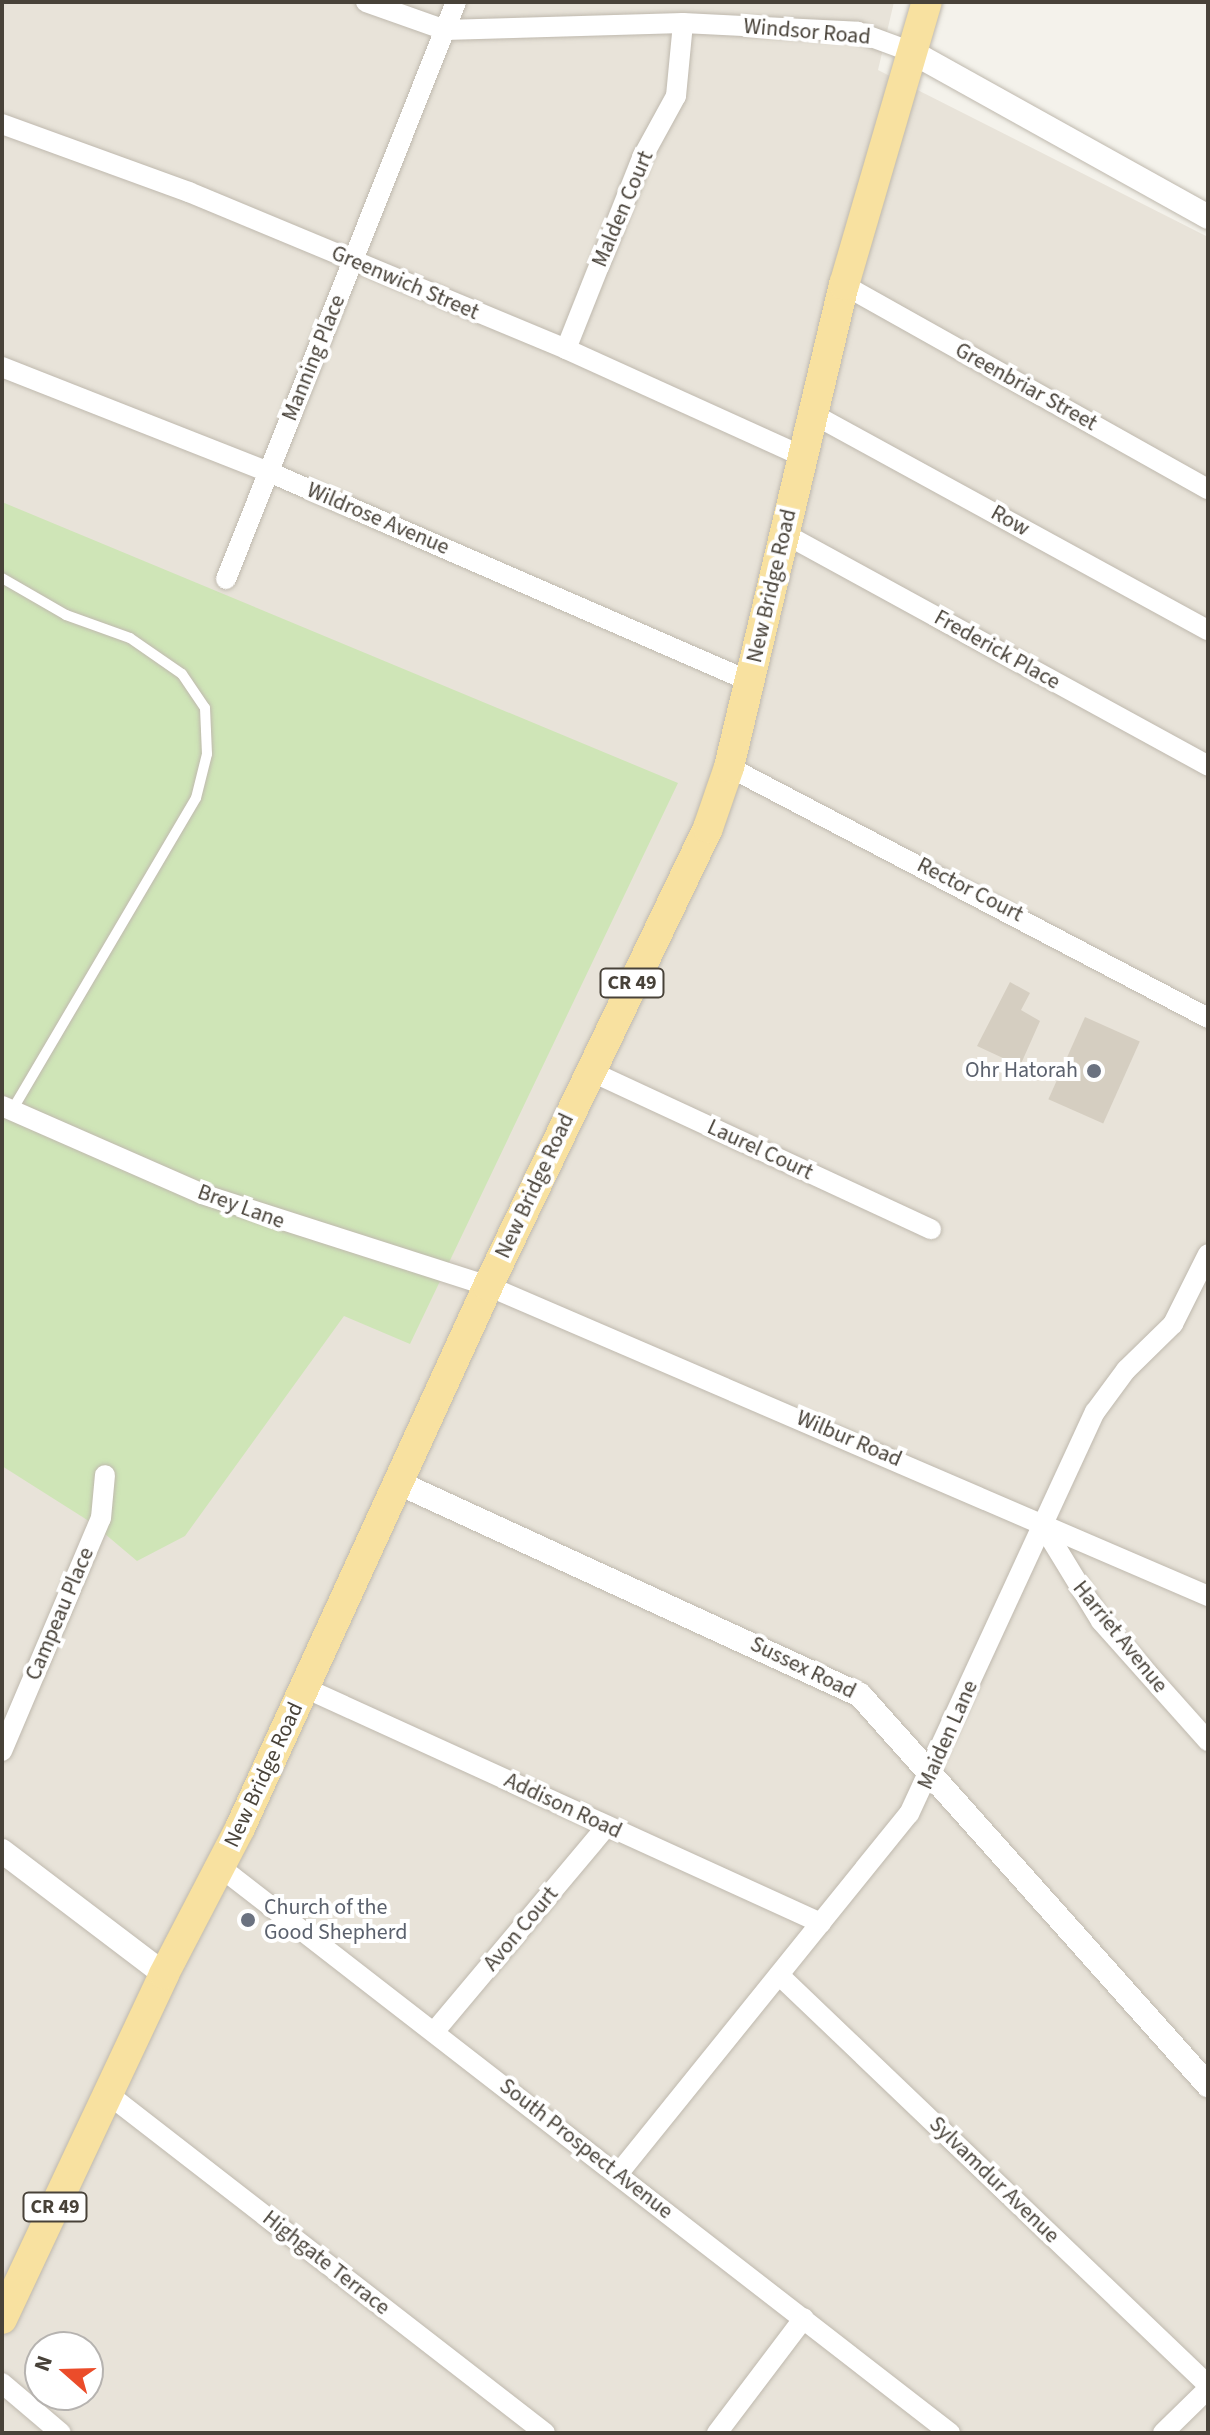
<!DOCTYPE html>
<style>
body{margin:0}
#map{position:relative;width:1210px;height:2435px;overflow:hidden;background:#f4f2eb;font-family:"Source Sans 3",sans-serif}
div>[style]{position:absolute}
.residential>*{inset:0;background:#e8e3d9}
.green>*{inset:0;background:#cfe5b7}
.building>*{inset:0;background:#d5cec1;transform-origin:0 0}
.roads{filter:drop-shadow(0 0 2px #bfb9ae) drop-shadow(0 0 2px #bfb9ae)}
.service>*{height:10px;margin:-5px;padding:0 5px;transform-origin:5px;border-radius:5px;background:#fff}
.minor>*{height:20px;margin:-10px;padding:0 10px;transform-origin:10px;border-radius:10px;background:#fff}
.tertiary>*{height:24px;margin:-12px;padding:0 12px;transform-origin:12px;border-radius:12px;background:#fff}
.primary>*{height:30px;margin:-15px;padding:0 15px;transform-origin:15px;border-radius:15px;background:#f8e1a0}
.dots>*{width:22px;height:22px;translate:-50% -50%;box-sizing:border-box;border:4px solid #fff;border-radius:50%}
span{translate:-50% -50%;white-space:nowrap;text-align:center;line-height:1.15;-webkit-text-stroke:8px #fff;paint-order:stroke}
.shield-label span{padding:2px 6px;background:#fff;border:2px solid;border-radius:6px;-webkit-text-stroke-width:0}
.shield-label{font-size:20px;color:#484239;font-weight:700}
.street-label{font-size:22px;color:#484239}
.worship-label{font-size:22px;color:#5b616d}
.right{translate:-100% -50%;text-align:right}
.left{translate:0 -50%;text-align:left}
.frame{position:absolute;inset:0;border:4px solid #484239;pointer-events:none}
.north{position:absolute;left:24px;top:2331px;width:80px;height:80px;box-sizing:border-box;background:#fff;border:2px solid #b6b3b0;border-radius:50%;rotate:290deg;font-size:22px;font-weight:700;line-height:32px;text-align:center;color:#484239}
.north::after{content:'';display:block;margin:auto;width:28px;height:36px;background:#eb4c2a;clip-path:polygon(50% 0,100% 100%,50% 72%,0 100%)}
</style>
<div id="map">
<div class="residential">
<div style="clip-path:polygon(evenodd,2px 2px,894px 2px,878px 70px,1208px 237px,1208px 2433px,2px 2433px,2px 2px,40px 2347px,88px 2347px,88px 2395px,40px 2395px,40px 2347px)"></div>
</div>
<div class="green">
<div style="clip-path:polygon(2px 502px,678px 783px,410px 1344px,344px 1316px,185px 1536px,137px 1561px,92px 1523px,2px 1466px)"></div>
</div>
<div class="building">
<div style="clip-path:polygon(1010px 982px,1030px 993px,1021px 1010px,1040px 1021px,1020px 1066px,977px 1046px)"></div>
<div style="left:1085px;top:1017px;width:60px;height:90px;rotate:24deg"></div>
</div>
<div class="roads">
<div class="service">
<div style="left:2px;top:578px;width:74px;rotate:30deg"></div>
<div style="left:66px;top:615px;width:68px;rotate:19.8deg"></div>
<div style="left:130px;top:638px;width:63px;rotate:34.7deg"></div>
<div style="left:182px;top:674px;width:41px;rotate:55.9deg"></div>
<div style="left:205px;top:708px;width:46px;rotate:87.5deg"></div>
<div style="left:207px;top:754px;width:45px;rotate:104deg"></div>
<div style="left:196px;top:798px;width:362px;rotate:120.5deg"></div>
</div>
<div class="minor">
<div style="left:366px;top:2px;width:84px;rotate:19.5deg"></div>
<div style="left:445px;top:30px;width:238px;rotate:-1.7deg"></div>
<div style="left:683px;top:23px;width:175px;rotate:2.9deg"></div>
<div style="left:858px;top:32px;width:58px;rotate:20.3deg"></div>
<div style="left:2px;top:124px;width:199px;rotate:20deg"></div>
<div style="left:189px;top:192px;width:408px;rotate:22.6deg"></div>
<div style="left:566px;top:349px;width:259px;rotate:24.4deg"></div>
<div style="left:844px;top:285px;width:417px;rotate:29.3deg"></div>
<div style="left:566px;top:349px;width:206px;rotate:-68.3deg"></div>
<div style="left:642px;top:158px;width:71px;rotate:-61.3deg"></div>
<div style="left:676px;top:96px;width:73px;rotate:-84.5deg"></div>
<div style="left:2px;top:367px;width:287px;rotate:21.5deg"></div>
<div style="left:269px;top:472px;width:524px;rotate:23.53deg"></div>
<div style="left:811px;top:413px;width:452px;rotate:28.7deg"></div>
<div style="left:785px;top:534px;width:482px;rotate:28.7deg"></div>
<div style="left:226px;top:579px;width:621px;rotate:-68.27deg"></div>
<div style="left:729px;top:767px;width:541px;rotate:27.65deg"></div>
<div style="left:590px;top:1071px;width:376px;rotate:24.9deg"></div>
<div style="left:2px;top:1106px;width:219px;rotate:23.7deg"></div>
<div style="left:202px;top:1194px;width:300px;rotate:17.8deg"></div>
<div style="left:488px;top:1286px;width:784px;rotate:23.29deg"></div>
<div style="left:1043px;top:1526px;width:111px;rotate:58.6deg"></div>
<div style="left:1101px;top:1621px;width:161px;rotate:48.3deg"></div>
<div style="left:305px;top:1688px;width:567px;rotate:24.49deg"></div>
<div style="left:2px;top:1751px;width:253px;rotate:-67deg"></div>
<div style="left:101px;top:1518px;width:43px;rotate:-84.7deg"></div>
<div style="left:220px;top:1867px;width:924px;rotate:37.79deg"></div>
<div style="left:779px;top:1975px;width:593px;rotate:43.7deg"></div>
<div style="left:434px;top:2032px;width:269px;rotate:-50deg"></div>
<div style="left:108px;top:2094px;width:553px;rotate:37.8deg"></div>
<div style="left:618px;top:2174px;width:463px;rotate:-51.1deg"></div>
<div style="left:909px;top:1814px;width:443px;rotate:-65.2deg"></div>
<div style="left:1095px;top:1412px;width:52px;rotate:-53.6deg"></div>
<div style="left:1126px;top:1370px;width:66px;rotate:-44.4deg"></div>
<div style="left:1173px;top:1324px;width:78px;rotate:-63.4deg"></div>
<div style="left:2px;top:2383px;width:77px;rotate:40.3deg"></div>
<div style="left:717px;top:2433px;width:144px;rotate:-52.9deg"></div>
<div style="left:1163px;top:2433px;width:63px;rotate:-44.4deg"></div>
</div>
<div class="tertiary">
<div style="left:912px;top:52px;width:339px;rotate:29.1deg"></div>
<div style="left:401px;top:1484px;width:505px;rotate:24.69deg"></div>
<div style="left:860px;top:1695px;width:523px;rotate:48.26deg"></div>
<div style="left:2px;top:1851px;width:203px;rotate:37.2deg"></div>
</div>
<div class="primary">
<div style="left:2px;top:2319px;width:381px;rotate:-64.8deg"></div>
<div style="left:164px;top:1974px;width:165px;rotate:-62.5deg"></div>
<div style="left:240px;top:1828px;width:596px;rotate:-65.41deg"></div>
<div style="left:488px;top:1286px;width:508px;rotate:-64.34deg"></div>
<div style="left:708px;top:828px;width:65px;rotate:-71deg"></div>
<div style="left:729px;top:767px;width:496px;rotate:-76.6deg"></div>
<div style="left:844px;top:285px;width:295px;rotate:-73.7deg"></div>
</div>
</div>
<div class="dots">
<div style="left:1094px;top:1071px;background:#6b7280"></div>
<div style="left:248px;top:1920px;background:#6b7280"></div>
</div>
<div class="shield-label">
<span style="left:632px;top:983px">CR 49</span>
<span style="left:55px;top:2207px">CR 49</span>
</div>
<div class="street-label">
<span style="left:807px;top:32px;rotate:5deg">Windsor Road</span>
<span style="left:623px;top:209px;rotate:-67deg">Malden Court</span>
<span style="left:405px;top:283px;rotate:23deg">Greenwich Street</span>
<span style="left:314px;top:358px;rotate:-68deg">Manning Place</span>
<span style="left:1026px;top:387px;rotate:29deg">Greenbriar Street</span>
<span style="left:378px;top:519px;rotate:23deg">Wildrose Avenue</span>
<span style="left:1010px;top:521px;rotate:29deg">Row</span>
<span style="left:772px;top:586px;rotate:-77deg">New Bridge Road</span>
<span style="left:997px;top:650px;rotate:29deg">Frederick Place</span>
<span style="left:970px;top:890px;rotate:27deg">Rector Court</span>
<span style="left:760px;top:1150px;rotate:25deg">Laurel Court</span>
<span style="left:535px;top:1186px;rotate:-65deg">New Bridge Road</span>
<span style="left:241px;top:1207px;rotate:20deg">Brey Lane</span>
<span style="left:849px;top:1439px;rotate:23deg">Wilbur Road</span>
<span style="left:60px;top:1614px;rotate:-67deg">Campeau Place</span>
<span style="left:1120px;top:1637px;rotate:51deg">Harriet Avenue</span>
<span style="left:803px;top:1668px;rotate:26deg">Sussex Road</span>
<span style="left:948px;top:1735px;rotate:-66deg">Maiden Lane</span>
<span style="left:264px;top:1775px;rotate:-65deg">New Bridge Road</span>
<span style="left:563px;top:1806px;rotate:25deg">Addison Road</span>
<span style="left:521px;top:1929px;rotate:-50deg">Avon Court</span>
<span style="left:586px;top:2149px;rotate:38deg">South Prospect Avenue</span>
<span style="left:994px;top:2180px;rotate:44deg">Sylvamdur Avenue</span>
<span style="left:326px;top:2263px;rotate:38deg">Highgate Terrace</span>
</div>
<div class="worship-label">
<span class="right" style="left:1078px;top:1071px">Ohr Hatorah</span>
<span class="left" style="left:264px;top:1920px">Church of the<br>Good Shepherd</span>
</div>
<div class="frame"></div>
<div class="north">N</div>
</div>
